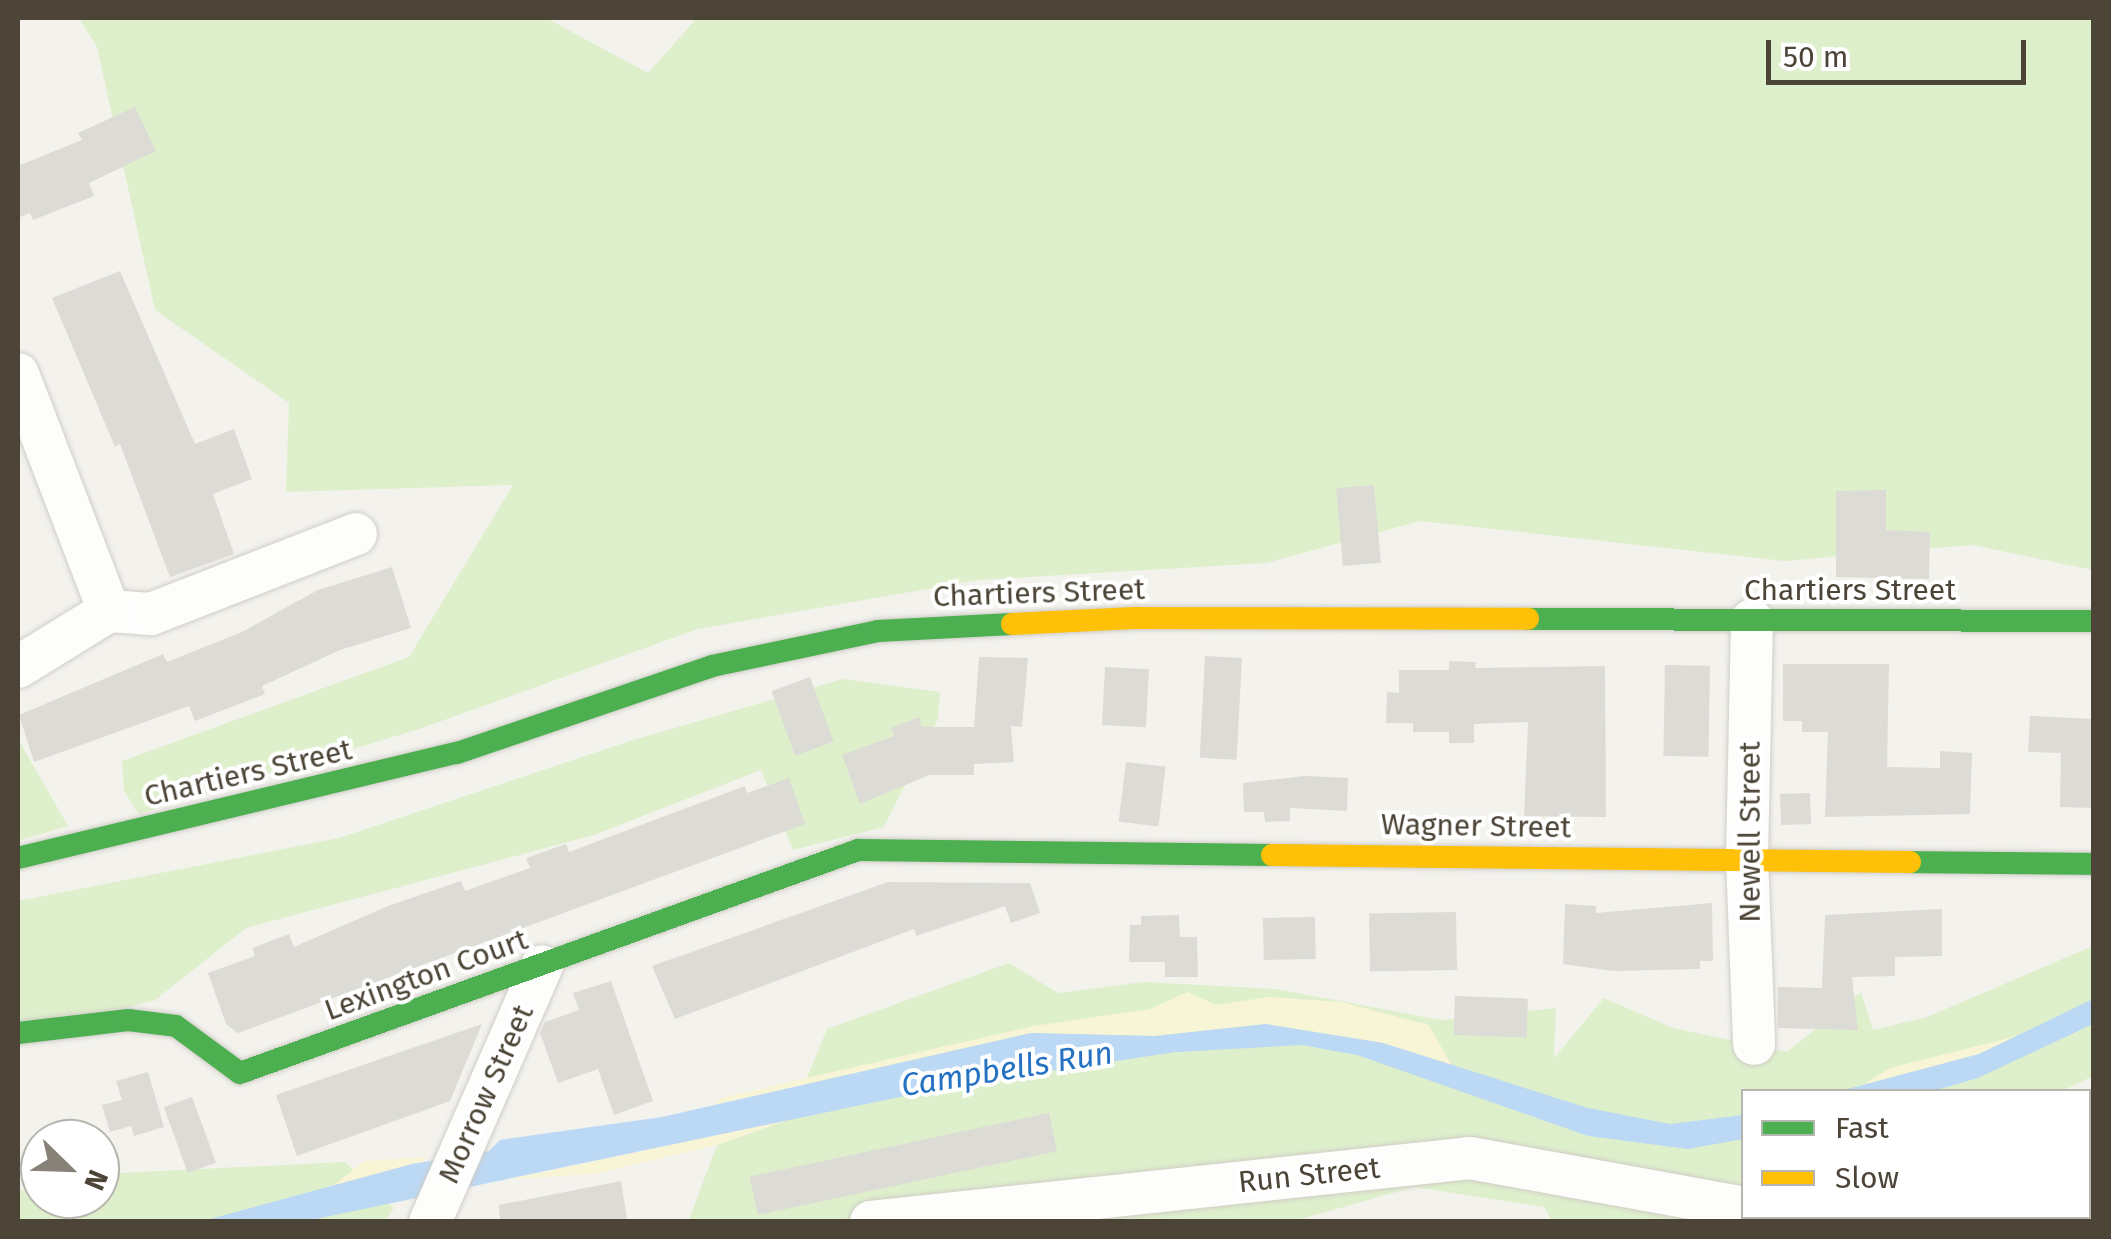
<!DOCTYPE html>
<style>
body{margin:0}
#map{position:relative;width:2111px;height:1239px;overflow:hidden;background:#f3f2ed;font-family:"Fira Sans",sans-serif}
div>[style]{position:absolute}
.green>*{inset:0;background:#def0cb}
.sand>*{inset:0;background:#f8f4d6}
.water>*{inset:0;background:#bbd8f4}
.building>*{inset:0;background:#dddbd5;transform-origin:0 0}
.roads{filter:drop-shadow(0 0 2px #d0cdc7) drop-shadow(0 0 2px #d0cdc7)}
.street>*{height:42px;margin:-21px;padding:0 21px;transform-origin:21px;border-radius:21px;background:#fdfdfc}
.fast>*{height:22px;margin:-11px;padding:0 11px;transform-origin:11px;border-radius:11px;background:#4caf50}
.slow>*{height:22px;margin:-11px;padding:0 11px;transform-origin:11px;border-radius:11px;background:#ffc107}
span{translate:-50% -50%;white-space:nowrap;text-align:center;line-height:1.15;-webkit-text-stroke:8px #fff;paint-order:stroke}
.street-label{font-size:30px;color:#4c4537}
.water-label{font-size:32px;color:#2572c3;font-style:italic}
.frame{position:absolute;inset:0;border:20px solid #4c4537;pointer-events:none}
.legend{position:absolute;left:1741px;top:1089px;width:350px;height:130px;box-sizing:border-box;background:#fff;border:2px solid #b7b5af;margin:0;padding:12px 18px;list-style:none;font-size:30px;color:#4c4537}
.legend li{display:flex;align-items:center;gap:20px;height:50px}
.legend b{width:50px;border:2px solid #b7b5af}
.north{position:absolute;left:20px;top:1119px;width:100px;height:100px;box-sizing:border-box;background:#fff;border:2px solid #b7b5af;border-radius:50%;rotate:113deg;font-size:28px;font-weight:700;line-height:40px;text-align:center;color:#4c4537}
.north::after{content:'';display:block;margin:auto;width:35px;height:45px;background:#868277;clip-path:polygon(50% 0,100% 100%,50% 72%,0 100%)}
.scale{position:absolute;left:1766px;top:40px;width:260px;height:45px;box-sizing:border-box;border:5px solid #4c4537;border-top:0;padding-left:12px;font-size:30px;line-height:35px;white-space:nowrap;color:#4c4537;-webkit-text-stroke:8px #fff;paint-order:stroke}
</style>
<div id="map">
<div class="green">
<div style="clip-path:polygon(79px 18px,546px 18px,648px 73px,697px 18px,2093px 18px,2093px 570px,1972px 545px,1785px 561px,1420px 521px,1266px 563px,979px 580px,698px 629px,419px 729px,139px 814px,124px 791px,122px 761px,409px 657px,513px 485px,286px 492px,289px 403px,155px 310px,97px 47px)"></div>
<div style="clip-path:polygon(843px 679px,940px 692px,938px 719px,884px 827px,793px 850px,761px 770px,594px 835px,246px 928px,155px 1000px,18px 1035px,18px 901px,339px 838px,630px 741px)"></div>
<div style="clip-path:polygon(18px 739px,68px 826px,18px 841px)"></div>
<div style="clip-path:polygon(2093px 946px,2093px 1076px,2062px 1091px,1744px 1092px,1744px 1216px,2088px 1216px,2093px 1192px,2093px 1221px,1552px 1221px,1544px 1207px,1414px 1187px,1294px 1221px,688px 1222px,717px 1145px,790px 1119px,827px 1029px,1009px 963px,1058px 993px,1144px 982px,1276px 989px,1441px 1020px,1556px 1008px,1554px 1058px,1604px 998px,1673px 1028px,1787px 1052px,1861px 992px,1873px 1030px,1927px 1017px)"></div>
<div style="clip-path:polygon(345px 1162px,394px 1208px,384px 1222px,18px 1222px,18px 1191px,40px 1187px,40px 1199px,100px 1199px,100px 1176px,119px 1173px)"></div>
</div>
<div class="sand">
<div style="clip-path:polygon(1187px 992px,1216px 1005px,1269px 997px,1341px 1002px,1429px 1025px,1452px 1066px,1383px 1043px,1266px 1024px,1155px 1036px,1031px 1033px,714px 1105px,720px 1098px,1033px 1026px,1150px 1009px)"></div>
<div style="clip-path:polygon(2017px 1036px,1979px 1054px,1861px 1086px,1890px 1068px)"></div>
<div style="clip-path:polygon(790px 1119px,717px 1145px,595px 1174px,512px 1179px)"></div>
<div style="clip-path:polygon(426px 1157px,424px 1162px,328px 1190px,364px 1161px)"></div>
</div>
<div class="water">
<div style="clip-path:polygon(2093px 999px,2093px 1024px,1978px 1078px,1933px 1091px,1840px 1091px,1979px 1054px)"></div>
<div style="clip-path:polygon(1266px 1024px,1383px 1043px,1588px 1108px,1670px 1124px,1743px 1115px,1743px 1139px,1688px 1149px,1588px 1136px,1357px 1055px,1302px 1045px,1176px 1052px,962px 1084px,306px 1221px,199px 1222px,412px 1164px,489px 1151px,500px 1140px,662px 1117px,1031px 1033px,1155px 1036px)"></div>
</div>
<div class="building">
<div style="clip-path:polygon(135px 107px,156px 151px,89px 183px,94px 196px,33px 220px,30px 213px,18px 218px,18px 166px,82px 140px,78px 133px)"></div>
<div style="clip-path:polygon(120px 271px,195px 444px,234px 429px,252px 479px,213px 494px,234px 554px,170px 577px,120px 444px,115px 447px,52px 298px)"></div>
<div style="left:1374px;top:485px;width:78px;height:38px;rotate:85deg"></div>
<div style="clip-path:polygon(1886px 490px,1886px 530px,1930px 532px,1929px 579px,1836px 577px,1836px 491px)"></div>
<div style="clip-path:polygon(392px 567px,411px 628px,340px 650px,262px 686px,265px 694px,195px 721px,189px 706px,34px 762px,19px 715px,163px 654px,167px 662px,242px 632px,318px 590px)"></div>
<div style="left:1205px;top:656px;width:37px;height:102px;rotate:3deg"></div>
<div style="clip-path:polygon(979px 657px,1028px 658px,1022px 727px,1011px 726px,1014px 762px,974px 764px,974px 775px,929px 775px,860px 804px,842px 755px,894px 736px,891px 728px,919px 717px,922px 727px,974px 727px)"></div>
<div style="clip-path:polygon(1449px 661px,1476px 662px,1475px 668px,1605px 666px,1606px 817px,1524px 816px,1528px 722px,1474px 724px,1474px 743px,1449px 743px,1449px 732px,1413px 732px,1413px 723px,1386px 723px,1387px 692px,1399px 693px,1399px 670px,1449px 670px)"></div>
<div style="clip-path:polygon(1783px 664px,1889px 664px,1887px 767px,1940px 768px,1940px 751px,1972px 753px,1970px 814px,1825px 817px,1828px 732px,1802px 732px,1802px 721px,1783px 721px)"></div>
<div style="left:1665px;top:665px;width:45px;height:91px;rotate:1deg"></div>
<div style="left:1105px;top:667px;width:44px;height:58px;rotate:3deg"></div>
<div style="left:810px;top:677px;width:69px;height:41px;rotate:70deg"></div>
<div style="clip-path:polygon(2030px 716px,2094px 719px,2094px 808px,2060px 807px,2061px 753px,2028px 752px)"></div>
<div style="left:1126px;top:762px;width:40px;height:60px;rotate:7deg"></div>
<div style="clip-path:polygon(1305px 776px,1348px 778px,1347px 811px,1290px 808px,1290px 821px,1265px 822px,1264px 812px,1244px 812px,1243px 783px)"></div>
<div style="clip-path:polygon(789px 778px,805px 824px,238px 1033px,226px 1024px,208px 973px,255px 956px,252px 948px,289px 934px,294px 947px,388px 906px,461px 881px,465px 891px,530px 868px,526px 858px,566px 844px,569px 852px,745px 786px,747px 793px)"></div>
<div style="left:1810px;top:793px;width:31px;height:30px;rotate:88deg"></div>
<div style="clip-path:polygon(888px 882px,1030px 883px,1040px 913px,1011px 923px,1005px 906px,916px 936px,914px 929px,675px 1019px,652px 966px)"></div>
<div style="clip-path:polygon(1712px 903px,1713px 961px,1700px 961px,1700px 969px,1613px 971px,1563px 964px,1565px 904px,1596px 906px,1596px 913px)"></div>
<div style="clip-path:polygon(1942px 909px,1942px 956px,1895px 957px,1895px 976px,1852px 977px,1858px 1030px,1778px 1028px,1778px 987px,1822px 988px,1825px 915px)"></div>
<div style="left:1456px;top:912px;width:58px;height:87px;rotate:89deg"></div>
<div style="clip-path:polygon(1179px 915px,1180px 937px,1197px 937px,1198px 977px,1165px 977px,1165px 962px,1129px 962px,1130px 925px,1141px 925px,1141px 916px)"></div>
<div style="left:1315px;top:917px;width:42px;height:52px;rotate:89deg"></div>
<div style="clip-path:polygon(611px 981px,653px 1101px,614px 1115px,598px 1069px,558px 1083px,540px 1033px,545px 1022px,579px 1010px,573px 993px)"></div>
<div style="left:1455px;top:996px;width:73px;height:39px;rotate:2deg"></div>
<div style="clip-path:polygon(482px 1024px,450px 1101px,297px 1156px,276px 1095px)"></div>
<div style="clip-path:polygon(148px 1072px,164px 1127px,134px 1136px,131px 1126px,110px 1132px,102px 1105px,122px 1100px,116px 1081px)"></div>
<div style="left:192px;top:1097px;width:70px;height:30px;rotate:70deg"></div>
<div style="left:1049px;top:1113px;width:39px;height:306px;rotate:78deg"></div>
<div style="clip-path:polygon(621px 1181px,627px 1219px,500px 1222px,499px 1205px)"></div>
</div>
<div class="roads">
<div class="street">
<div style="left:18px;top:374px;width:254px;rotate:69deg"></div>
<div style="left:1752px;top:620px;width:238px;rotate:91.2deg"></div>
<div style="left:1747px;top:858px;width:186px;rotate:87.8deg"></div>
<div style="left:18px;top:667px;width:107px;rotate:-31.6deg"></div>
<div style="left:109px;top:611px;width:42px;rotate:4.1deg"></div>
<div style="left:151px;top:614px;width:220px;rotate:-21.3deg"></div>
<div style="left:1789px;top:1216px;width:29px;rotate:12deg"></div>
<div style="left:430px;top:1222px;width:279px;rotate:-66.4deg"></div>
<div style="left:871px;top:1222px;width:602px;rotate:-6.1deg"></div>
<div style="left:1470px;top:1158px;width:279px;rotate:10.3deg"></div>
</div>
<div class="fast">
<div style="left:1528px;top:619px;width:566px;rotate:0.2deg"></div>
<div style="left:18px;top:858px;width:451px;rotate:-13.5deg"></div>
<div style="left:457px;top:753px;width:269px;rotate:-18.8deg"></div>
<div style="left:712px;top:666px;width:170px;rotate:-11.9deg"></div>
<div style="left:878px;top:631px;width:134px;rotate:-3deg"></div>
<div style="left:1910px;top:862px;width:184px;rotate:0.6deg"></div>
<div style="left:18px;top:1033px;width:111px;rotate:-6.7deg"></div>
<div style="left:128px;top:1020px;width:48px;rotate:7.1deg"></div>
<div style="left:176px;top:1026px;width:79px;rotate:36.3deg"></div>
<div style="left:240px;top:1073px;width:657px;rotate:-19.84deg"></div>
<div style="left:858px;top:850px;width:414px;rotate:0.7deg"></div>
</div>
<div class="slow">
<div style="left:1012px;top:624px;width:122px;rotate:-2.8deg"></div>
<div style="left:1134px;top:618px;width:394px;rotate:0.1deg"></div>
<div style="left:1272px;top:855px;width:638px;rotate:0.63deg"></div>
</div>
</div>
<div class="street-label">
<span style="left:1850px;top:590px">Chartiers Street</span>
<span style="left:1039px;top:593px;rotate:-2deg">Chartiers Street</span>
<span style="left:248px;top:773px;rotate:-13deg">Chartiers Street</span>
<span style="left:1476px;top:826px;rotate:1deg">Wagner Street</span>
<span style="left:1750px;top:832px;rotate:-90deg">Newell Street</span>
<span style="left:426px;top:975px;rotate:-20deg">Lexington Court</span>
<span style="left:486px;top:1094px;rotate:-66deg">Morrow Street</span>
<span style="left:1309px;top:1175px;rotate:-6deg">Run Street</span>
</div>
<div class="water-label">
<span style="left:1007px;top:1069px;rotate:-9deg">Campbells Run</span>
</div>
<div class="frame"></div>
<ul class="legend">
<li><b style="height:12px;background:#4caf50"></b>Fast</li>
<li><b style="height:12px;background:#ffc107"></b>Slow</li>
</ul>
<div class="north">N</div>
<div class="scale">50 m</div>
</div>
